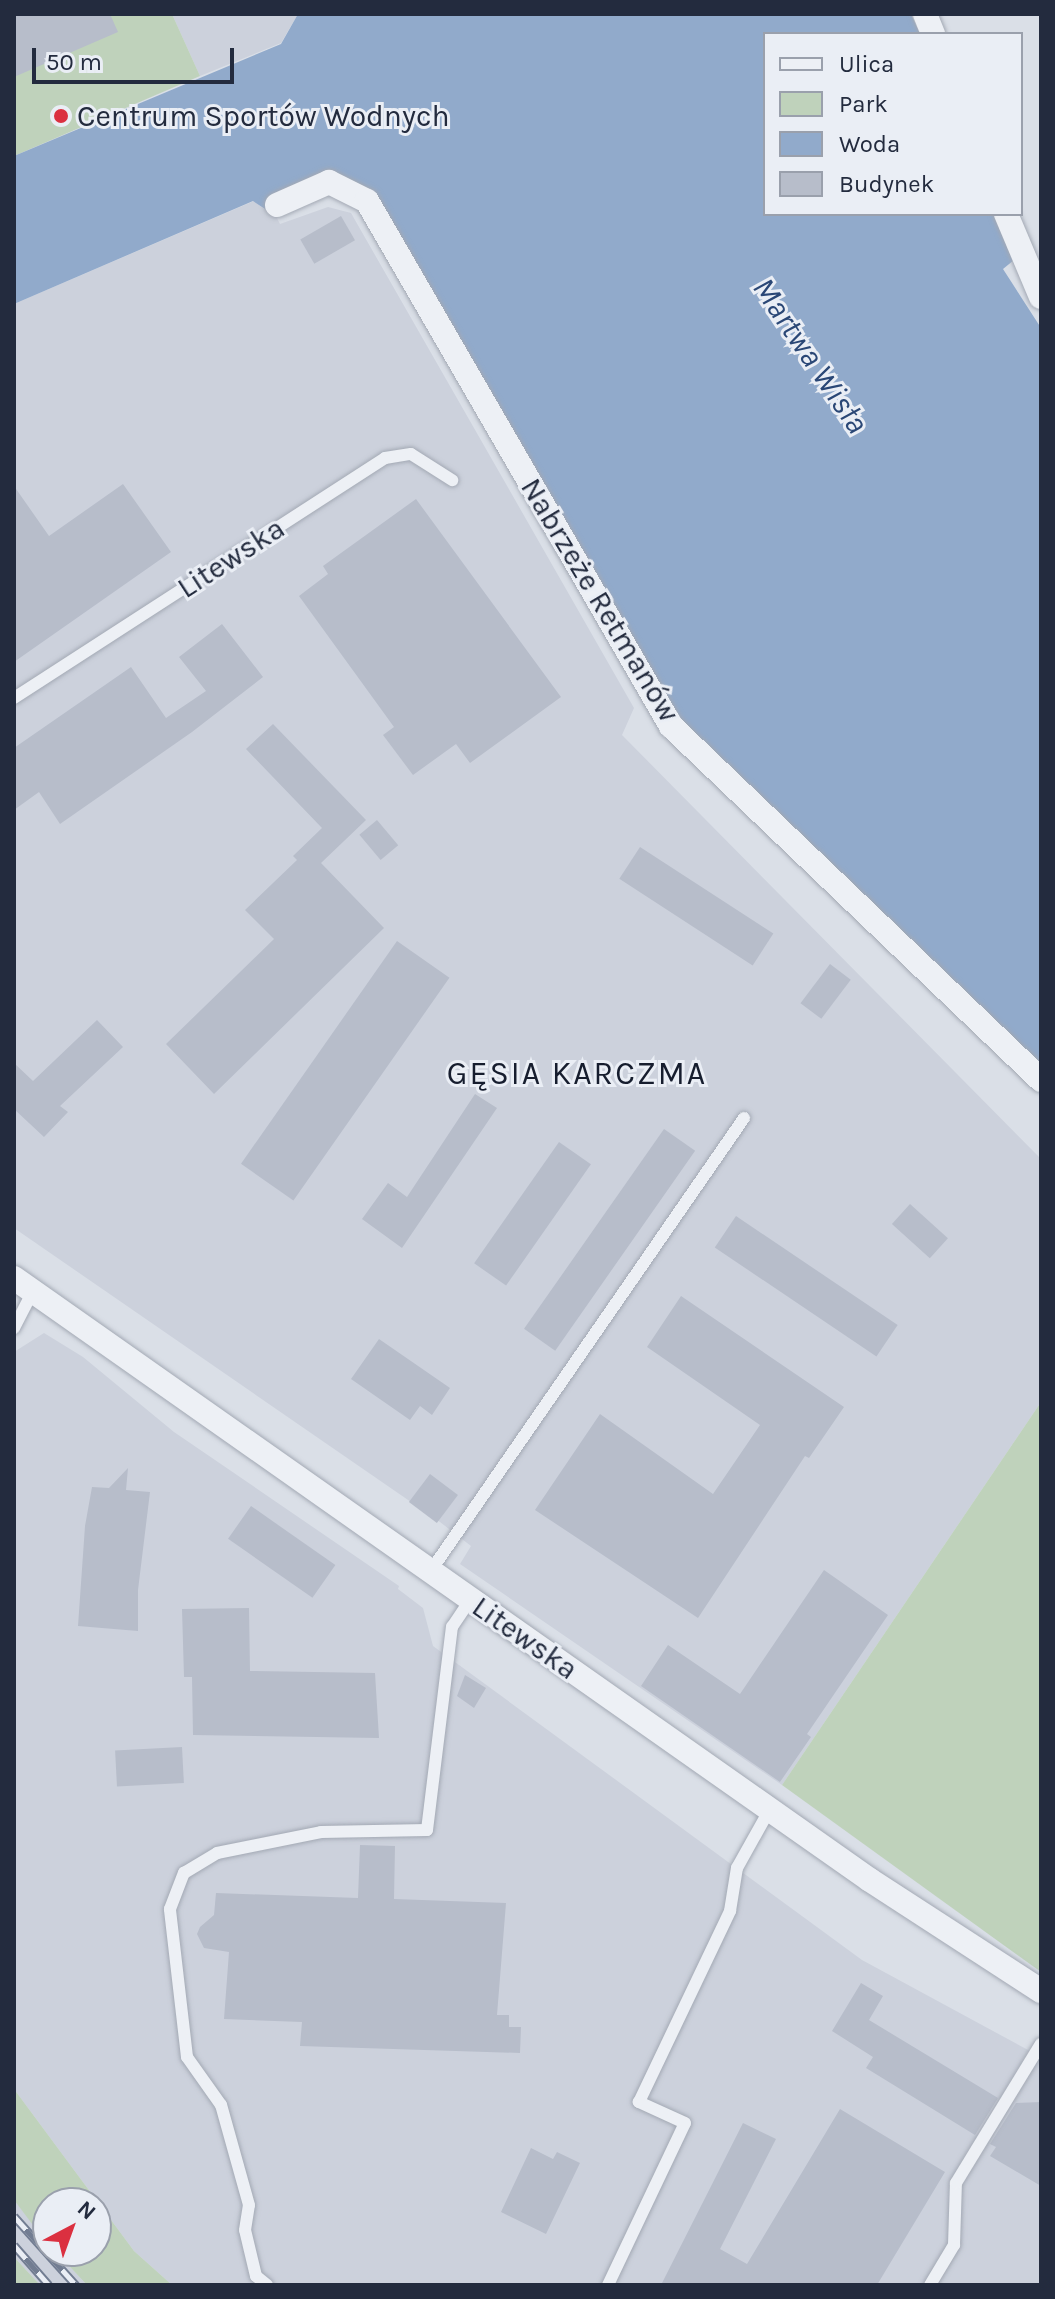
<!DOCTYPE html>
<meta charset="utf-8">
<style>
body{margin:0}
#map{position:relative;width:1055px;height:2299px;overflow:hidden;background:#dadfe7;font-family:Karla,sans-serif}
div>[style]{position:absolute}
.built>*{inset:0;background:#ccd1dc}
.green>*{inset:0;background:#bfd2bb}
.water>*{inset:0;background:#91aacb}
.building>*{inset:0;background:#b7bdca;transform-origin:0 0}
.roads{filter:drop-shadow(0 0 2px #a3a9b4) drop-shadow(0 0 2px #a3a9b4)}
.lane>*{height:12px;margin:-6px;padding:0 6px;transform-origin:6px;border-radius:6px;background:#edf0f5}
.street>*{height:24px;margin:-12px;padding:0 12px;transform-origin:12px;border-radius:12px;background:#edf0f5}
.rail>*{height:9px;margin-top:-4.5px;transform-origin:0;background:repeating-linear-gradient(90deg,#eaeef5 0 18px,#727d92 0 36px);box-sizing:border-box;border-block:2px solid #727d92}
.dots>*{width:22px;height:22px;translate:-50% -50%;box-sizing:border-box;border:4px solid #eaeef5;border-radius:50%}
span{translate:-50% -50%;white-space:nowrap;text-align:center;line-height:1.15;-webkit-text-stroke:6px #eaeef5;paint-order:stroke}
.poi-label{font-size:30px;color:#232b3e}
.left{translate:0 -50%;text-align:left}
.street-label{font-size:30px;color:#232b3e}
.water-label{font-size:32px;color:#2a4776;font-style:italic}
.neighbourhood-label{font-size:32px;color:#161d2e;letter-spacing:2px}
.frame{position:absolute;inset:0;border:16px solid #232b3e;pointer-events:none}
.legend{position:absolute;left:763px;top:32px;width:260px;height:184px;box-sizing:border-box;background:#eaeef5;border:2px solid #9aa0ac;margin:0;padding:10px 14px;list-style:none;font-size:24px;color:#232b3e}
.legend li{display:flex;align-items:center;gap:16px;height:40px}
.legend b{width:40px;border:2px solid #9aa0ac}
.north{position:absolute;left:32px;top:2187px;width:80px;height:80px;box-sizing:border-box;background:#eaeef5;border:2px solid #9aa0ac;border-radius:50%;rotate:41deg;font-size:22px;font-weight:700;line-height:32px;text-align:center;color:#232b3e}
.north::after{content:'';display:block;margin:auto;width:28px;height:36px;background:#db3040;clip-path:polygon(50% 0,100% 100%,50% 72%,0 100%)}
.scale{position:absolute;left:32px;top:48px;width:202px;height:36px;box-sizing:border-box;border:4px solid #232b3e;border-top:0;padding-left:10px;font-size:24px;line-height:28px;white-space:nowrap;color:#232b3e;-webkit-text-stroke:6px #eaeef5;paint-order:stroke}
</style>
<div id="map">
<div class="built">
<div style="clip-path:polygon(172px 14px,298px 14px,281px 43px,200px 76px)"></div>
<div style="clip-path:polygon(254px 201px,264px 209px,271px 206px,280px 224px,328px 207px,351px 213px,634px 708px,622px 735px,1041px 1159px,1041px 1402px,782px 1785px,460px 1564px,471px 1546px,440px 1522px,14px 1228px,14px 304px)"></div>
<div style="clip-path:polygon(44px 1333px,83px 1357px,174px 1432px,399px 1586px,398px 1589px,423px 1608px,433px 1646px,862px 1960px,1041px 2057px,1041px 2285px,172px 2285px,134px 2251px,14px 2089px,14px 1352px)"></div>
<div style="clip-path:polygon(14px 2200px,48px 2243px,48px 2251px,55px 2251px,87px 2285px,40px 2285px,14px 2257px)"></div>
</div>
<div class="green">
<div style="clip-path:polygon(14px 14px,172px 14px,200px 76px,14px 156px)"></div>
<div style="clip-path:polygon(1041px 1402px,1041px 1972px,782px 1785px)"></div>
<div style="clip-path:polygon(14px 2089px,134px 2251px,172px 2285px,87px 2285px,55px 2251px,96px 2251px,96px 2203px,48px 2203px,48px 2243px,42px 2237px,14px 2200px)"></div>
<div style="clip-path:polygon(14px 2257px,40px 2285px,14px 2285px)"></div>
</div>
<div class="water">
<div style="clip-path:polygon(298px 14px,911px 14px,920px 34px,765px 34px,765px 214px,994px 214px,1014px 260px,1003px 269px,1041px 328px,1041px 1074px,674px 723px,370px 197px,326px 176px,265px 209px,253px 201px,14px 304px,14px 156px,281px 44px)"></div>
</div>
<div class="building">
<div style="clip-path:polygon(14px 14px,110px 14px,118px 32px,14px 77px)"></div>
<div style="left:341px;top:216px;width:28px;height:47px;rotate:60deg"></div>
<div style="clip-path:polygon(123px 484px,171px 552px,14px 662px,14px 486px,49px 536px)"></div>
<div style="clip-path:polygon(416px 499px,561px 697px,470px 763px,456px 744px,413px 775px,383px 735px,394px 727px,299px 596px,328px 574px,323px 566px)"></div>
<div style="clip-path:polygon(222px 624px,263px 677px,192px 732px,60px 824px,39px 792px,14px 810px,14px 748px,131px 667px,166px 718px,206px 691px,179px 657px)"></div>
<div style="clip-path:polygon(273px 724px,366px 820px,321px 863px,384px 928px,214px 1094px,166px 1044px,274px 939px,245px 910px,297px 860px,293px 856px,322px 828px,246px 749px)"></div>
<div style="left:377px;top:820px;width:33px;height:23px;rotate:50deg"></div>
<div style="left:640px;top:847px;width:159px;height:38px;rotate:33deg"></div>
<div style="left:397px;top:941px;width:64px;height:272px;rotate:35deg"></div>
<div style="left:830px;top:964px;width:26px;height:49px;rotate:37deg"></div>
<div style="clip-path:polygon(97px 1020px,123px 1047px,60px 1106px,68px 1112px,44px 1137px,14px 1109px,14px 1063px,33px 1081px)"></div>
<div style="clip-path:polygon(475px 1094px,497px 1108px,402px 1248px,362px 1219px,388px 1183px,407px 1197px)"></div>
<div style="left:664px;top:1129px;width:38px;height:244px;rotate:35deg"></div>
<div style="left:559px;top:1142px;width:39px;height:148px;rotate:35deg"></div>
<div style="left:910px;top:1204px;width:51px;height:27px;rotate:42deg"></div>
<div style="left:736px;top:1216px;width:195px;height:38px;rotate:34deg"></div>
<div style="clip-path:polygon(681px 1296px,844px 1407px,809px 1458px,805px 1456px,698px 1618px,535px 1510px,600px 1414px,713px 1494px,760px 1425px,647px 1347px)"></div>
<div style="clip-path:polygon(379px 1339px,450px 1388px,432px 1415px,420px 1406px,410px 1420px,351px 1379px)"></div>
<div style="clip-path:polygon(128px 1468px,126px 1490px,150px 1492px,138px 1590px,138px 1631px,78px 1626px,85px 1526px,92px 1487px,109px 1488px)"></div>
<div style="left:430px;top:1474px;width:35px;height:35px;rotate:37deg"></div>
<div style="left:251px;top:1506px;width:103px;height:40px;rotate:35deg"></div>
<div style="clip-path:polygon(824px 1570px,888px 1615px,807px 1734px,811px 1737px,780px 1782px,641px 1686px,668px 1645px,740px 1694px)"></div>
<div style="clip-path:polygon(249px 1608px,250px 1671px,375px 1673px,379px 1738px,193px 1735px,192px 1677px,184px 1677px,182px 1609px)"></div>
<div style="clip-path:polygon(465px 1675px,486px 1688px,474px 1708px,457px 1696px)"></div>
<div style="left:182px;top:1747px;width:36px;height:67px;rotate:87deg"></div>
<div style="clip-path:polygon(360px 1845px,395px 1846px,394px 1899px,506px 1903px,497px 2015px,509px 2015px,509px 2027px,521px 2027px,520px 2053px,300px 2046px,302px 2022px,224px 2019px,229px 1952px,204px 1948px,197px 1934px,200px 1927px,214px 1915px,216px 1893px,358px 1898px)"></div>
<div style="clip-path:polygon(861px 1983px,883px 1996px,869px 2020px,998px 2098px,975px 2135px,866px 2068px,873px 2057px,832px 2031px)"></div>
<div style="clip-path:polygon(1041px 2102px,1041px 2186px,990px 2156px,996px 2147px,990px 2144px,1016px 2103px)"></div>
<div style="clip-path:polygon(840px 2109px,945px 2172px,877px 2285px,661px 2285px,743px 2123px,776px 2139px,720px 2249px,747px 2264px)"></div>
<div style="clip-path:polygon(531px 2148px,553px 2159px,557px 2152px,580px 2163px,546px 2234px,501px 2212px)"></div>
</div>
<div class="roads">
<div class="lane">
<div style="left:14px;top:698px;width:442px;rotate:-32.9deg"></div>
<div style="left:385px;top:458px;width:26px;rotate:-9deg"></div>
<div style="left:411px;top:454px;width:49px;rotate:32.4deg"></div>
<div style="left:14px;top:1328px;width:42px;rotate:-62.8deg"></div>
<div style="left:430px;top:1572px;width:552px;rotate:-55.33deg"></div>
<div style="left:267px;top:2285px;width:14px;rotate:-141deg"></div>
<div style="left:256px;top:2276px;width:47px;rotate:-103.4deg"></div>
<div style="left:245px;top:2230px;width:25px;rotate:-81deg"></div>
<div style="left:249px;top:2205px;width:104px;rotate:-105.6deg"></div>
<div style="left:221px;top:2105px;width:59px;rotate:-125.3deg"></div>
<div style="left:187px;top:2057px;width:149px;rotate:-96.6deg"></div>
<div style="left:170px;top:1909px;width:39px;rotate:-69deg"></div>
<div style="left:184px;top:1873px;width:39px;rotate:-31deg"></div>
<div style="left:217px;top:1853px;width:106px;rotate:-11.4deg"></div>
<div style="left:321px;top:1832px;width:106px;rotate:-1.1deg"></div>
<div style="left:427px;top:1830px;width:205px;rotate:-83deg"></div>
<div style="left:452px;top:1627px;width:32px;rotate:-56deg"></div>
<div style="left:608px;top:2285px;width:179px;rotate:-64.6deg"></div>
<div style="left:685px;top:2123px;width:51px;rotate:-155.5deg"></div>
<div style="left:639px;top:2102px;width:212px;rotate:-64.5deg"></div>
<div style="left:730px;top:1911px;width:44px;rotate:-80.8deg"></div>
<div style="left:737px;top:1868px;width:68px;rotate:-60.8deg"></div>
<div style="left:930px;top:2285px;width:47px;rotate:-59deg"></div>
<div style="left:954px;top:2245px;width:62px;rotate:-88.2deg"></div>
<div style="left:956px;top:2183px;width:163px;rotate:-58.6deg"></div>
</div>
<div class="street">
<div style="left:925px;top:14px;width:22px;rotate:68deg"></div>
<div style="left:277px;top:205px;width:57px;rotate:-23.9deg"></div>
<div style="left:329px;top:182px;width:42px;rotate:26.6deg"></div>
<div style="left:367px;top:201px;width:607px;rotate:59.93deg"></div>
<div style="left:671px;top:726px;width:512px;rotate:43.73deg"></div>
<div style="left:1006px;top:214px;width:90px;rotate:67.1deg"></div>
<div style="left:14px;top:1278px;width:1046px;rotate:35.12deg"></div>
<div style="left:870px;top:1880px;width:204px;rotate:33deg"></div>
</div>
</div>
<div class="rail">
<div style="left:14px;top:2216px;width:93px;rotate:48.1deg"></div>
<div style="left:14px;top:2245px;width:53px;rotate:48.8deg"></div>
</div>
<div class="dots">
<div style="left:61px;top:116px;background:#db3040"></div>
</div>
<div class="poi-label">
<span class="left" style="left:77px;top:116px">Centrum Sportów Wodnych</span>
</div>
<div class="street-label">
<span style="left:231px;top:558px;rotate:-33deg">Litewska</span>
<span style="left:600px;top:600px;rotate:59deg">Nabrzeże Retmanów</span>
<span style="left:525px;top:1638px;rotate:35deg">Litewska</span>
</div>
<div class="water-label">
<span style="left:810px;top:356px;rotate:56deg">Martwa Wisła</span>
</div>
<div class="neighbourhood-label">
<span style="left:577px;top:1074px">GĘSIA KARCZMA</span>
</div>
<div class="frame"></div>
<ul class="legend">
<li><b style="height:10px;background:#edf0f5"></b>Ulica</li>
<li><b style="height:22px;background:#bfd2bb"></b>Park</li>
<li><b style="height:22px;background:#91aacb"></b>Woda</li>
<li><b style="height:22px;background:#b7bdca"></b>Budynek</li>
</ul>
<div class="north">N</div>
<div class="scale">50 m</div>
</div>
